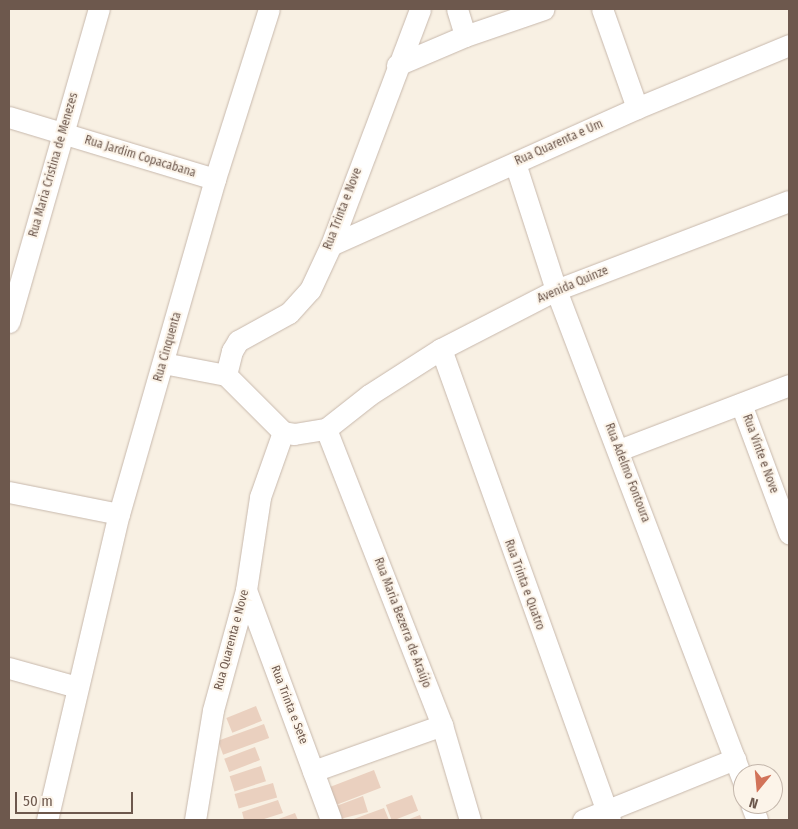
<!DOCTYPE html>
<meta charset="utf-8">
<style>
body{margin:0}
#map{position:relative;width:798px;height:829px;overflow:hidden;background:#f8f0e3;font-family:"Fira Sans Condensed",sans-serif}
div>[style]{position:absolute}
.building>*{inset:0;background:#ead0bf;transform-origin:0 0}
.roads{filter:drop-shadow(0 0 1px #c7b8ac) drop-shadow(0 0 1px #c7b8ac)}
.minor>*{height:21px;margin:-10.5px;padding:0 10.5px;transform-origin:10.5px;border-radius:10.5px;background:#fff}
span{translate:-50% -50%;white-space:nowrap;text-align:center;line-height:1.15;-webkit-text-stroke:4px #fcf4e9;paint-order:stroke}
.street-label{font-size:12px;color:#6d584d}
.frame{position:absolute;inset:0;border:10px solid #6d584d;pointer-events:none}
.north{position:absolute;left:733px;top:764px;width:50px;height:50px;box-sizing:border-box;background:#fcf4e9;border:1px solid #c3b6ab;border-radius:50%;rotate:197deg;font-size:14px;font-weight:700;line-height:20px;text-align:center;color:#6d584d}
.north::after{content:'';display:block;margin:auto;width:18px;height:22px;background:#d27359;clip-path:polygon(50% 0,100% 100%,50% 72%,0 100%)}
.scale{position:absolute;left:15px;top:792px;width:118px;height:22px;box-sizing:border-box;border:2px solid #6d584d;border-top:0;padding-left:6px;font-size:15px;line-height:18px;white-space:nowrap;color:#6d584d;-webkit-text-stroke:4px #fcf4e9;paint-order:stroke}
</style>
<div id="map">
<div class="building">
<div style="left:256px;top:706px;width:16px;height:32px;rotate:68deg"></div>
<div style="left:264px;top:724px;width:15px;height:49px;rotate:70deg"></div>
<div style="left:255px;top:747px;width:14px;height:33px;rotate:69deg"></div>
<div style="left:261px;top:766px;width:16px;height:33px;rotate:72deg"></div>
<div style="left:374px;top:770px;width:19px;height:50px;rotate:69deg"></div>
<div style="left:273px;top:783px;width:15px;height:40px;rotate:74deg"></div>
<div style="left:412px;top:795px;width:17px;height:28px;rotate:69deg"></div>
<div style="clip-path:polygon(363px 796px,368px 812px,336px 820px,331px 808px)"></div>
<div style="clip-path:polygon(278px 800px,283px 813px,261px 820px,244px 820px,242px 812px)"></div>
<div style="clip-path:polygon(384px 808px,389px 820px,351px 820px)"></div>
<div style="clip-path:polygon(295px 813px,298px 820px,276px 820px)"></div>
<div style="clip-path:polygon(420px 815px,422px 820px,407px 820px)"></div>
</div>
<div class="roads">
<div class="minor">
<div style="left:457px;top:9px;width:28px;rotate:73deg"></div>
<div style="left:602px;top:9px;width:105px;rotate:70.5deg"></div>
<div style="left:397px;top:65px;width:74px;rotate:-23.1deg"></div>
<div style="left:465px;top:36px;width:83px;rotate:-18.9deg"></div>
<div style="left:9px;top:117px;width:215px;rotate:16.8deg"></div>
<div style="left:515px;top:163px;width:133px;rotate:72.1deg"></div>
<div style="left:556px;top:290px;width:525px;rotate:69.15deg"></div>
<div style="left:331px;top:245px;width:335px;rotate:-24.1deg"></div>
<div style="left:637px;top:108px;width:165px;rotate:-22.5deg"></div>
<div style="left:9px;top:322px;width:326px;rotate:-74deg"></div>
<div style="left:441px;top:349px;width:500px;rotate:70.26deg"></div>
<div style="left:163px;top:363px;width:64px;rotate:10.8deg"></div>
<div style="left:226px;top:375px;width:81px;rotate:45deg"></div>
<div style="left:283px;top:432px;width:11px;rotate:10deg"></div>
<div style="left:294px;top:434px;width:32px;rotate:-9deg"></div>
<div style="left:326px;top:429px;width:55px;rotate:-38.3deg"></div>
<div style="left:369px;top:395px;width:85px;rotate:-32.6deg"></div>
<div style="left:441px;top:349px;width:129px;rotate:-27.2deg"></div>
<div style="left:556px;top:290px;width:249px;rotate:-20.9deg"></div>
<div style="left:226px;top:375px;width:25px;rotate:-76deg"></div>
<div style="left:232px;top:351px;width:12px;rotate:-59deg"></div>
<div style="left:238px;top:341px;width:58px;rotate:-28.8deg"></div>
<div style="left:289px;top:313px;width:31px;rotate:-48deg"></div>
<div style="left:310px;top:290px;width:50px;rotate:-65deg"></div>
<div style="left:331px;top:245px;width:252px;rotate:-69.3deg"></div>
<div style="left:741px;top:404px;width:138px;rotate:69.6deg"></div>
<div style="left:326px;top:429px;width:318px;rotate:68.6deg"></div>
<div style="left:442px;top:725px;width:99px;rotate:73.6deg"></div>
<div style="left:619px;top:450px;width:182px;rotate:-20.9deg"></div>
<div style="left:9px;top:492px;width:112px;rotate:11.3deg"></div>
<div style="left:246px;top:590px;width:245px;rotate:69.7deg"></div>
<div style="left:9px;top:668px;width:71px;rotate:15.6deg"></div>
<div style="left:313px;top:771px;width:137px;rotate:-19.6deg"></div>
<div style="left:751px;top:804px;width:17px;rotate:69deg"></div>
<div style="left:47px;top:820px;width:314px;rotate:-76.8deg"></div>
<div style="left:119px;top:514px;width:348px;rotate:-74deg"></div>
<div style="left:215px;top:179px;width:178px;rotate:-72.4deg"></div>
<div style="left:195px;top:820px;width:111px;rotate:-80.7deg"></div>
<div style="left:213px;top:710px;width:124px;rotate:-74.6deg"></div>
<div style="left:246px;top:590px;width:94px;rotate:-81.4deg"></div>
<div style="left:260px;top:497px;width:69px;rotate:-70.5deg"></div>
<div style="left:583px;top:820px;width:164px;rotate:-21.9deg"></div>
</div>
</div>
<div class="street-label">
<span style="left:559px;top:143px;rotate:-24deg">Rua Quarenta e Um</span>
<span style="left:140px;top:157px;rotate:17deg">Rua Jardim Copacabana</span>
<span style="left:54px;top:165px;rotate:-74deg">Rua Maria Cristina de Menezes</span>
<span style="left:343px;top:209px;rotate:-69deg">Rua Trinta e Nove</span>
<span style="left:573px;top:285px;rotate:-23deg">Avenida Quinze</span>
<span style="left:168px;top:347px;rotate:-74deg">Rua Cinquenta</span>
<span style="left:760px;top:454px;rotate:70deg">Rua Vinte e Nove</span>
<span style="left:627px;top:473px;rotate:69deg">Rua Adelmo Fontoura</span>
<span style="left:524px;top:585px;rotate:70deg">Rua Trinta e Quatro</span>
<span style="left:402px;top:623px;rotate:69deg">Rua Maria Bezerra de Araújo</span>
<span style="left:232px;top:640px;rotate:-75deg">Rua Quarenta e Nove</span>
<span style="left:289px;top:705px;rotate:69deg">Rua Trinta e Sete</span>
</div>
<div class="frame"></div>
<div class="north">N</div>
<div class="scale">50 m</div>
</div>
